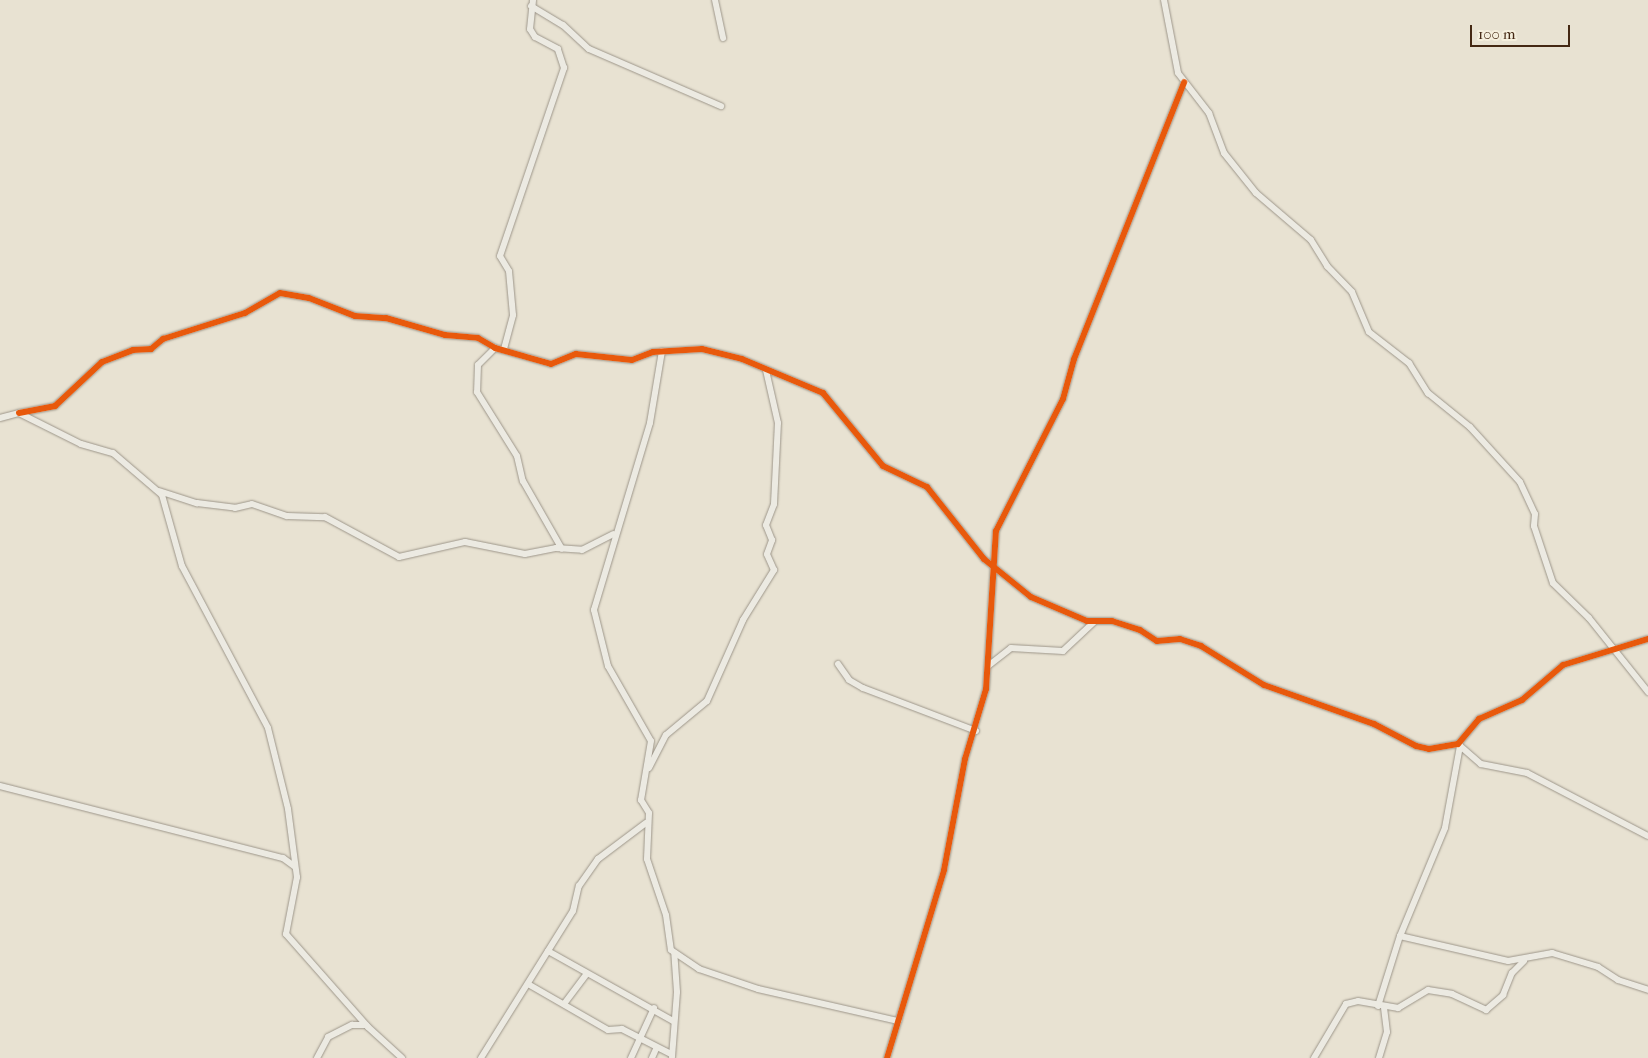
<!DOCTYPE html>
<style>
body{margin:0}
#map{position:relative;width:1648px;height:1058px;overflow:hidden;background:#e8e2d2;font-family:"IM FELL French Canon",serif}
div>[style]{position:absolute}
.roads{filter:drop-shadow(0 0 1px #9d968a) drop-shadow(0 0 1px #9d968a)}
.minor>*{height:6px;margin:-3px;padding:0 3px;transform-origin:3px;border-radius:3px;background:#eceae2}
.cycleway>*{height:6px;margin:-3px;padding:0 3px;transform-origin:3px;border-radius:3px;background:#e8590c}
span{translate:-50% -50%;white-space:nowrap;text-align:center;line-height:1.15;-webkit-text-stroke:5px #f5efdd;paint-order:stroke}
.scale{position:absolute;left:1470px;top:25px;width:100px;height:22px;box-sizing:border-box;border:2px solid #442813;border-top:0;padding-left:6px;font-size:15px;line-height:18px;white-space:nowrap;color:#442813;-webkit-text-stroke:4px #f5efdd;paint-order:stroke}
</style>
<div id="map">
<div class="roads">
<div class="minor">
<div style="left:715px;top:0;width:39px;rotate:78deg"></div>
<div style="left:1164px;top:0;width:74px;rotate:79.1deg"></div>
<div style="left:1178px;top:73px;width:51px;rotate:52.2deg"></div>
<div style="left:1209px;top:113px;width:43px;rotate:69.4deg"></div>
<div style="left:1224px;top:153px;width:51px;rotate:51.3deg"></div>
<div style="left:1256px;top:193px;width:72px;rotate:40.5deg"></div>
<div style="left:1311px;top:240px;width:31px;rotate:58deg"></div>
<div style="left:1327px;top:266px;width:36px;rotate:46deg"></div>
<div style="left:1352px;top:292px;width:43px;rotate:67deg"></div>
<div style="left:1369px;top:332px;width:51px;rotate:37.8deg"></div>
<div style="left:1409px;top:363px;width:36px;rotate:58deg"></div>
<div style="left:1428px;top:393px;width:54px;rotate:39deg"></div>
<div style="left:1470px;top:427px;width:74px;rotate:47.7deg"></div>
<div style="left:1520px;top:482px;width:35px;rotate:65deg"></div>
<div style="left:1535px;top:514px;width:12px;rotate:95deg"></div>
<div style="left:1534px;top:526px;width:60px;rotate:71.6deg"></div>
<div style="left:1553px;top:583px;width:50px;rotate:44.2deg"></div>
<div style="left:1589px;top:618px;width:95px;rotate:51.4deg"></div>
<div style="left:531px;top:6px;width:37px;rotate:31deg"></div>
<div style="left:563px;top:25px;width:35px;rotate:43deg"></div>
<div style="left:589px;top:49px;width:144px;rotate:23.4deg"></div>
<div style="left:495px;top:348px;width:24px;rotate:135deg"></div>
<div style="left:478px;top:365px;width:27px;rotate:92deg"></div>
<div style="left:477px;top:392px;width:75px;rotate:58deg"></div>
<div style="left:517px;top:456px;width:26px;rotate:77deg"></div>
<div style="left:523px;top:481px;width:78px;rotate:60.2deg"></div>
<div style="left:504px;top:349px;width:35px;rotate:-75deg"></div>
<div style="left:513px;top:315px;width:44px;rotate:-95.2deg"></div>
<div style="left:509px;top:271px;width:17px;rotate:-121deg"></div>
<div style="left:500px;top:256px;width:199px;rotate:-71.2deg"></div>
<div style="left:564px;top:68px;width:20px;rotate:-108deg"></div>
<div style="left:558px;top:49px;width:26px;rotate:-152deg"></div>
<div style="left:535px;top:37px;width:9px;rotate:-122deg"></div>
<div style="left:530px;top:29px;width:29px;rotate:-84deg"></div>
<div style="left:662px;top:351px;width:73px;rotate:99.5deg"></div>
<div style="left:650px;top:423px;width:195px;rotate:106.7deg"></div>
<div style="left:594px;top:610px;width:58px;rotate:76deg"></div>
<div style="left:608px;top:666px;width:86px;rotate:60.2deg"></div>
<div style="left:651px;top:741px;width:60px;rotate:99.6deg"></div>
<div style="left:641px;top:800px;width:15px;rotate:58deg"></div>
<div style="left:649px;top:813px;width:46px;rotate:92.5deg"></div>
<div style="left:647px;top:859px;width:59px;rotate:71.3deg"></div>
<div style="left:666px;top:915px;width:35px;rotate:82deg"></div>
<div style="left:671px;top:950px;width:34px;rotate:34deg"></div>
<div style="left:699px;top:969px;width:62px;rotate:18.7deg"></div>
<div style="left:758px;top:989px;width:144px;rotate:12.9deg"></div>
<div style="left:19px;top:413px;width:37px;rotate:-11deg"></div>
<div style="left:55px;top:406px;width:64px;rotate:-43.1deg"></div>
<div style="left:102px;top:362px;width:33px;rotate:-21deg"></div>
<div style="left:133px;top:350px;width:18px;rotate:-3deg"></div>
<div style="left:151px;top:349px;width:16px;rotate:-40deg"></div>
<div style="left:163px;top:339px;width:86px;rotate:-17.6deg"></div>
<div style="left:245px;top:313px;width:40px;rotate:-29.7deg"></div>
<div style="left:280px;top:293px;width:29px;rotate:10deg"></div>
<div style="left:309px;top:298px;width:49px;rotate:21.4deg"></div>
<div style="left:355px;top:316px;width:31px;rotate:4deg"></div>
<div style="left:386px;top:318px;width:61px;rotate:16.1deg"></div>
<div style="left:445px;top:335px;width:33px;rotate:5deg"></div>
<div style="left:478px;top:338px;width:20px;rotate:30deg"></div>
<div style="left:495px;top:348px;width:58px;rotate:15.9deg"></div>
<div style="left:551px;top:364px;width:27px;rotate:-22deg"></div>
<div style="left:576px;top:354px;width:56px;rotate:6.1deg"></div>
<div style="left:632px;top:360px;width:22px;rotate:-21deg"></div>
<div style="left:653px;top:352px;width:49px;rotate:-3.5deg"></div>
<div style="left:702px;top:349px;width:41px;rotate:14deg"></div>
<div style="left:742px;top:359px;width:88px;rotate:22.8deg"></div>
<div style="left:823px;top:393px;width:94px;rotate:50.6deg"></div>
<div style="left:883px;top:466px;width:49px;rotate:25.5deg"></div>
<div style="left:927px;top:487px;width:92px;rotate:51.6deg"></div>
<div style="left:984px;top:559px;width:60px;rotate:39deg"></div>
<div style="left:1031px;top:597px;width:61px;rotate:23.2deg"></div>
<div style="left:1087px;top:621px;width:25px"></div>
<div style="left:1112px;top:621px;width:29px;rotate:18deg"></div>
<div style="left:1140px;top:630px;width:20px;rotate:33deg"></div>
<div style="left:1157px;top:641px;width:23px;rotate:-5deg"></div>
<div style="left:1180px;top:639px;width:22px;rotate:18deg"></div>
<div style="left:1201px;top:646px;width:74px;rotate:31.8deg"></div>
<div style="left:1264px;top:685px;width:117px;rotate:19.5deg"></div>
<div style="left:1374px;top:724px;width:47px;rotate:27.6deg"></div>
<div style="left:1416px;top:746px;width:13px;rotate:13deg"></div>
<div style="left:1429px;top:749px;width:29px;rotate:-10deg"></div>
<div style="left:1458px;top:744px;width:33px;rotate:-50deg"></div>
<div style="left:1479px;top:719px;width:47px;rotate:-23.8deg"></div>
<div style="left:1522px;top:700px;width:54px;rotate:-40.5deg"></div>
<div style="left:1563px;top:665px;width:89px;rotate:-17deg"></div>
<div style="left:0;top:418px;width:20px;rotate:-15deg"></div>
<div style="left:19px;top:413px;width:69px;rotate:26.6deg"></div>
<div style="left:81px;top:444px;width:33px;rotate:16deg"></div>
<div style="left:113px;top:453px;width:65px;rotate:40.6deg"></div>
<div style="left:162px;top:495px;width:74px;rotate:74.3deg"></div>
<div style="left:182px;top:566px;width:183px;rotate:62deg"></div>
<div style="left:268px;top:728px;width:83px;rotate:76.1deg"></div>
<div style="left:288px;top:809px;width:69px;rotate:82.5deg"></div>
<div style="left:297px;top:877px;width:58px;rotate:100.9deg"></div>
<div style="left:286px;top:934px;width:124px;rotate:48.6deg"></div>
<div style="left:368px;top:1027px;width:46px;rotate:42.4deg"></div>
<div style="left:159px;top:491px;width:40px;rotate:18deg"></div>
<div style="left:197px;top:503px;width:38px;rotate:7deg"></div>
<div style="left:235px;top:508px;width:17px;rotate:-13deg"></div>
<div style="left:252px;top:504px;width:37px;rotate:19deg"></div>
<div style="left:287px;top:516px;width:38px;rotate:2deg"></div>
<div style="left:325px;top:517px;width:84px;rotate:28.4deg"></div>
<div style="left:399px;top:557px;width:68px;rotate:-12.8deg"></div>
<div style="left:465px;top:542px;width:61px;rotate:11.3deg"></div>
<div style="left:525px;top:554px;width:32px;rotate:-11deg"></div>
<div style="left:556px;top:548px;width:26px;rotate:4deg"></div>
<div style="left:582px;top:550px;width:35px;rotate:-27deg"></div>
<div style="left:838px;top:664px;width:19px;rotate:55deg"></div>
<div style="left:849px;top:680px;width:16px;rotate:30deg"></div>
<div style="left:863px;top:688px;width:121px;rotate:20.8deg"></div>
<div style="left:988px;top:666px;width:29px;rotate:-38deg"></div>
<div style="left:1011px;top:648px;width:52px;rotate:3.3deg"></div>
<div style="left:1063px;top:651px;width:42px;rotate:-43.1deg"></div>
<div style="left:1459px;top:745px;width:29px;rotate:41deg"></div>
<div style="left:1481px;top:764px;width:47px;rotate:11.1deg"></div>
<div style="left:1527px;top:773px;width:136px;rotate:27.5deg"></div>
<div style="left:1460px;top:746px;width:83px;rotate:100.4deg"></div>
<div style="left:1445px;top:828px;width:117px;rotate:112.6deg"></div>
<div style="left:1400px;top:936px;width:111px;rotate:13deg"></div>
<div style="left:1508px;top:961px;width:45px;rotate:-10.3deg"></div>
<div style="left:1552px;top:953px;width:48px;rotate:16.9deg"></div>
<div style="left:1598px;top:967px;width:24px;rotate:33deg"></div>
<div style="left:1618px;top:980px;width:32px;rotate:18deg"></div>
<div style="left:649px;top:768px;width:37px;rotate:-63deg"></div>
<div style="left:666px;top:735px;width:53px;rotate:-39.7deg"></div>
<div style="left:707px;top:701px;width:89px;rotate:-66deg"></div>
<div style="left:743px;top:620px;width:59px;rotate:-58.2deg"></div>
<div style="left:774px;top:570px;width:17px;rotate:-114deg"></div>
<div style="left:767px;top:554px;width:15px;rotate:-70deg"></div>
<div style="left:772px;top:540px;width:16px;rotate:-112deg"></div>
<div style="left:766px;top:525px;width:22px;rotate:-69deg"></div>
<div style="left:774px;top:504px;width:81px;rotate:-87.2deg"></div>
<div style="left:778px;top:423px;width:54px;rotate:-102.8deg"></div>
<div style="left:0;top:786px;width:292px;rotate:14.3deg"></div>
<div style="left:283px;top:858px;width:14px;rotate:36deg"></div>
<div style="left:548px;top:951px;width:143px;rotate:29.2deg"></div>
<div style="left:528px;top:984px;width:92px;rotate:29.9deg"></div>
<div style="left:608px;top:1030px;width:14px;rotate:-4deg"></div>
<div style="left:622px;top:1029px;width:55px;rotate:27deg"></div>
<div style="left:564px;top:1004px;width:38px;rotate:-53deg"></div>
<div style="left:1378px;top:1006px;width:73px;rotate:-72.6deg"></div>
<div style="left:672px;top:1057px;width:65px;rotate:-85.6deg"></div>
<div style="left:677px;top:992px;width:39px;rotate:-94deg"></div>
<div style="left:317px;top:1058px;width:24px;rotate:-62deg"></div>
<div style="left:328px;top:1037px;width:27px;rotate:-27deg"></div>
<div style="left:352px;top:1025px;width:14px"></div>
<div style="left:481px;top:1058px;width:173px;rotate:-58deg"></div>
<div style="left:573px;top:911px;width:26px;rotate:-77deg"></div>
<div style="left:579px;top:886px;width:33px;rotate:-55deg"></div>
<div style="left:598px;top:859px;width:60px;rotate:-36.9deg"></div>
<div style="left:631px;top:1058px;width:55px;rotate:-65.3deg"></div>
<div style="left:652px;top:1058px;width:10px;rotate:-66deg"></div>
<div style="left:887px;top:1058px;width:196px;rotate:-73.1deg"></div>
<div style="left:944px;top:870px;width:113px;rotate:-79.3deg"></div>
<div style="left:965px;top:759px;width:73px;rotate:-73.3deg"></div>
<div style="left:986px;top:689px;width:158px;rotate:-86.4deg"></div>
<div style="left:996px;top:531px;width:148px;rotate:-63.1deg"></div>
<div style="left:1063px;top:399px;width:41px;rotate:-74.6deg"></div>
<div style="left:1074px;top:359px;width:298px;rotate:-68.3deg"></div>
<div style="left:1314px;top:1058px;width:63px;rotate:-59.3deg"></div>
<div style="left:1346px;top:1004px;width:12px;rotate:-14deg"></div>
<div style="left:1358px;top:1001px;width:41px;rotate:9.9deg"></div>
<div style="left:1398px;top:1008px;width:35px;rotate:-31deg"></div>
<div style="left:1428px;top:990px;width:24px;rotate:9deg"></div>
<div style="left:1452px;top:994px;width:38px;rotate:25deg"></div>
<div style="left:1486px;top:1010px;width:23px;rotate:-41deg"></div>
<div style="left:1503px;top:995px;width:24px;rotate:-68deg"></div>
<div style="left:1512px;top:973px;width:17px;rotate:-45deg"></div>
<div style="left:1379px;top:1058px;width:27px;rotate:-73deg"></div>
<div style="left:1387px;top:1032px;width:24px;rotate:-97deg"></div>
</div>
</div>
<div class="cycleway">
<div style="left:19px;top:413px;width:37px;rotate:-11deg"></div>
<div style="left:55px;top:406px;width:64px;rotate:-43.1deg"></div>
<div style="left:102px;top:362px;width:33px;rotate:-21deg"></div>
<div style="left:133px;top:350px;width:18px;rotate:-3deg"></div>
<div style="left:151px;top:349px;width:16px;rotate:-40deg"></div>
<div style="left:163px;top:339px;width:86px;rotate:-17.6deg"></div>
<div style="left:245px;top:313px;width:40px;rotate:-29.7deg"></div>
<div style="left:280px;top:293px;width:29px;rotate:10deg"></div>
<div style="left:309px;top:298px;width:49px;rotate:21.4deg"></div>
<div style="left:355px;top:316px;width:31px;rotate:4deg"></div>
<div style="left:386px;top:318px;width:61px;rotate:16.1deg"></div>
<div style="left:445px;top:335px;width:33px;rotate:5deg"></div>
<div style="left:478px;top:338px;width:20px;rotate:30deg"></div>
<div style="left:495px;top:348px;width:58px;rotate:15.9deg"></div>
<div style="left:551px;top:364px;width:27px;rotate:-22deg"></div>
<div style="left:576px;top:354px;width:56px;rotate:6.1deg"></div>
<div style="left:632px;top:360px;width:22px;rotate:-21deg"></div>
<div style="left:653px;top:352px;width:49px;rotate:-3.5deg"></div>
<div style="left:702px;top:349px;width:41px;rotate:14deg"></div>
<div style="left:742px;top:359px;width:88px;rotate:22.8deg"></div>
<div style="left:823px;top:393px;width:94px;rotate:50.6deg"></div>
<div style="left:883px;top:466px;width:49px;rotate:25.5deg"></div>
<div style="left:927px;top:487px;width:92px;rotate:51.6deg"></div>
<div style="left:984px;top:559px;width:60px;rotate:39deg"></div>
<div style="left:1031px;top:597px;width:61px;rotate:23.2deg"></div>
<div style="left:1087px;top:621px;width:25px"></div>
<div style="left:1112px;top:621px;width:29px;rotate:18deg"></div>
<div style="left:1140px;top:630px;width:20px;rotate:33deg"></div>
<div style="left:1157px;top:641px;width:23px;rotate:-5deg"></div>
<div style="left:1180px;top:639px;width:22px;rotate:18deg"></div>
<div style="left:1201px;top:646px;width:74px;rotate:31.8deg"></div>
<div style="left:1264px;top:685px;width:117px;rotate:19.5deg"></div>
<div style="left:1374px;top:724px;width:47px;rotate:27.6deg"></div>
<div style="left:1416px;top:746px;width:13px;rotate:13deg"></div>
<div style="left:1429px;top:749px;width:29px;rotate:-10deg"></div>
<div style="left:1458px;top:744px;width:33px;rotate:-50deg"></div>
<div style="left:1479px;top:719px;width:47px;rotate:-23.8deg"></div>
<div style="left:1522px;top:700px;width:54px;rotate:-40.5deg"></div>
<div style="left:1563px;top:665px;width:89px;rotate:-17deg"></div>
<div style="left:887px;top:1058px;width:196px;rotate:-73.1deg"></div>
<div style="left:944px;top:870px;width:113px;rotate:-79.3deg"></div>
<div style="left:965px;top:759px;width:73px;rotate:-73.3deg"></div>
<div style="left:986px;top:689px;width:158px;rotate:-86.4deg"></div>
<div style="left:996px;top:531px;width:148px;rotate:-63.1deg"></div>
<div style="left:1063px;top:399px;width:41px;rotate:-74.6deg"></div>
<div style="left:1074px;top:359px;width:298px;rotate:-68.3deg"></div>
</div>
<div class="scale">100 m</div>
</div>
